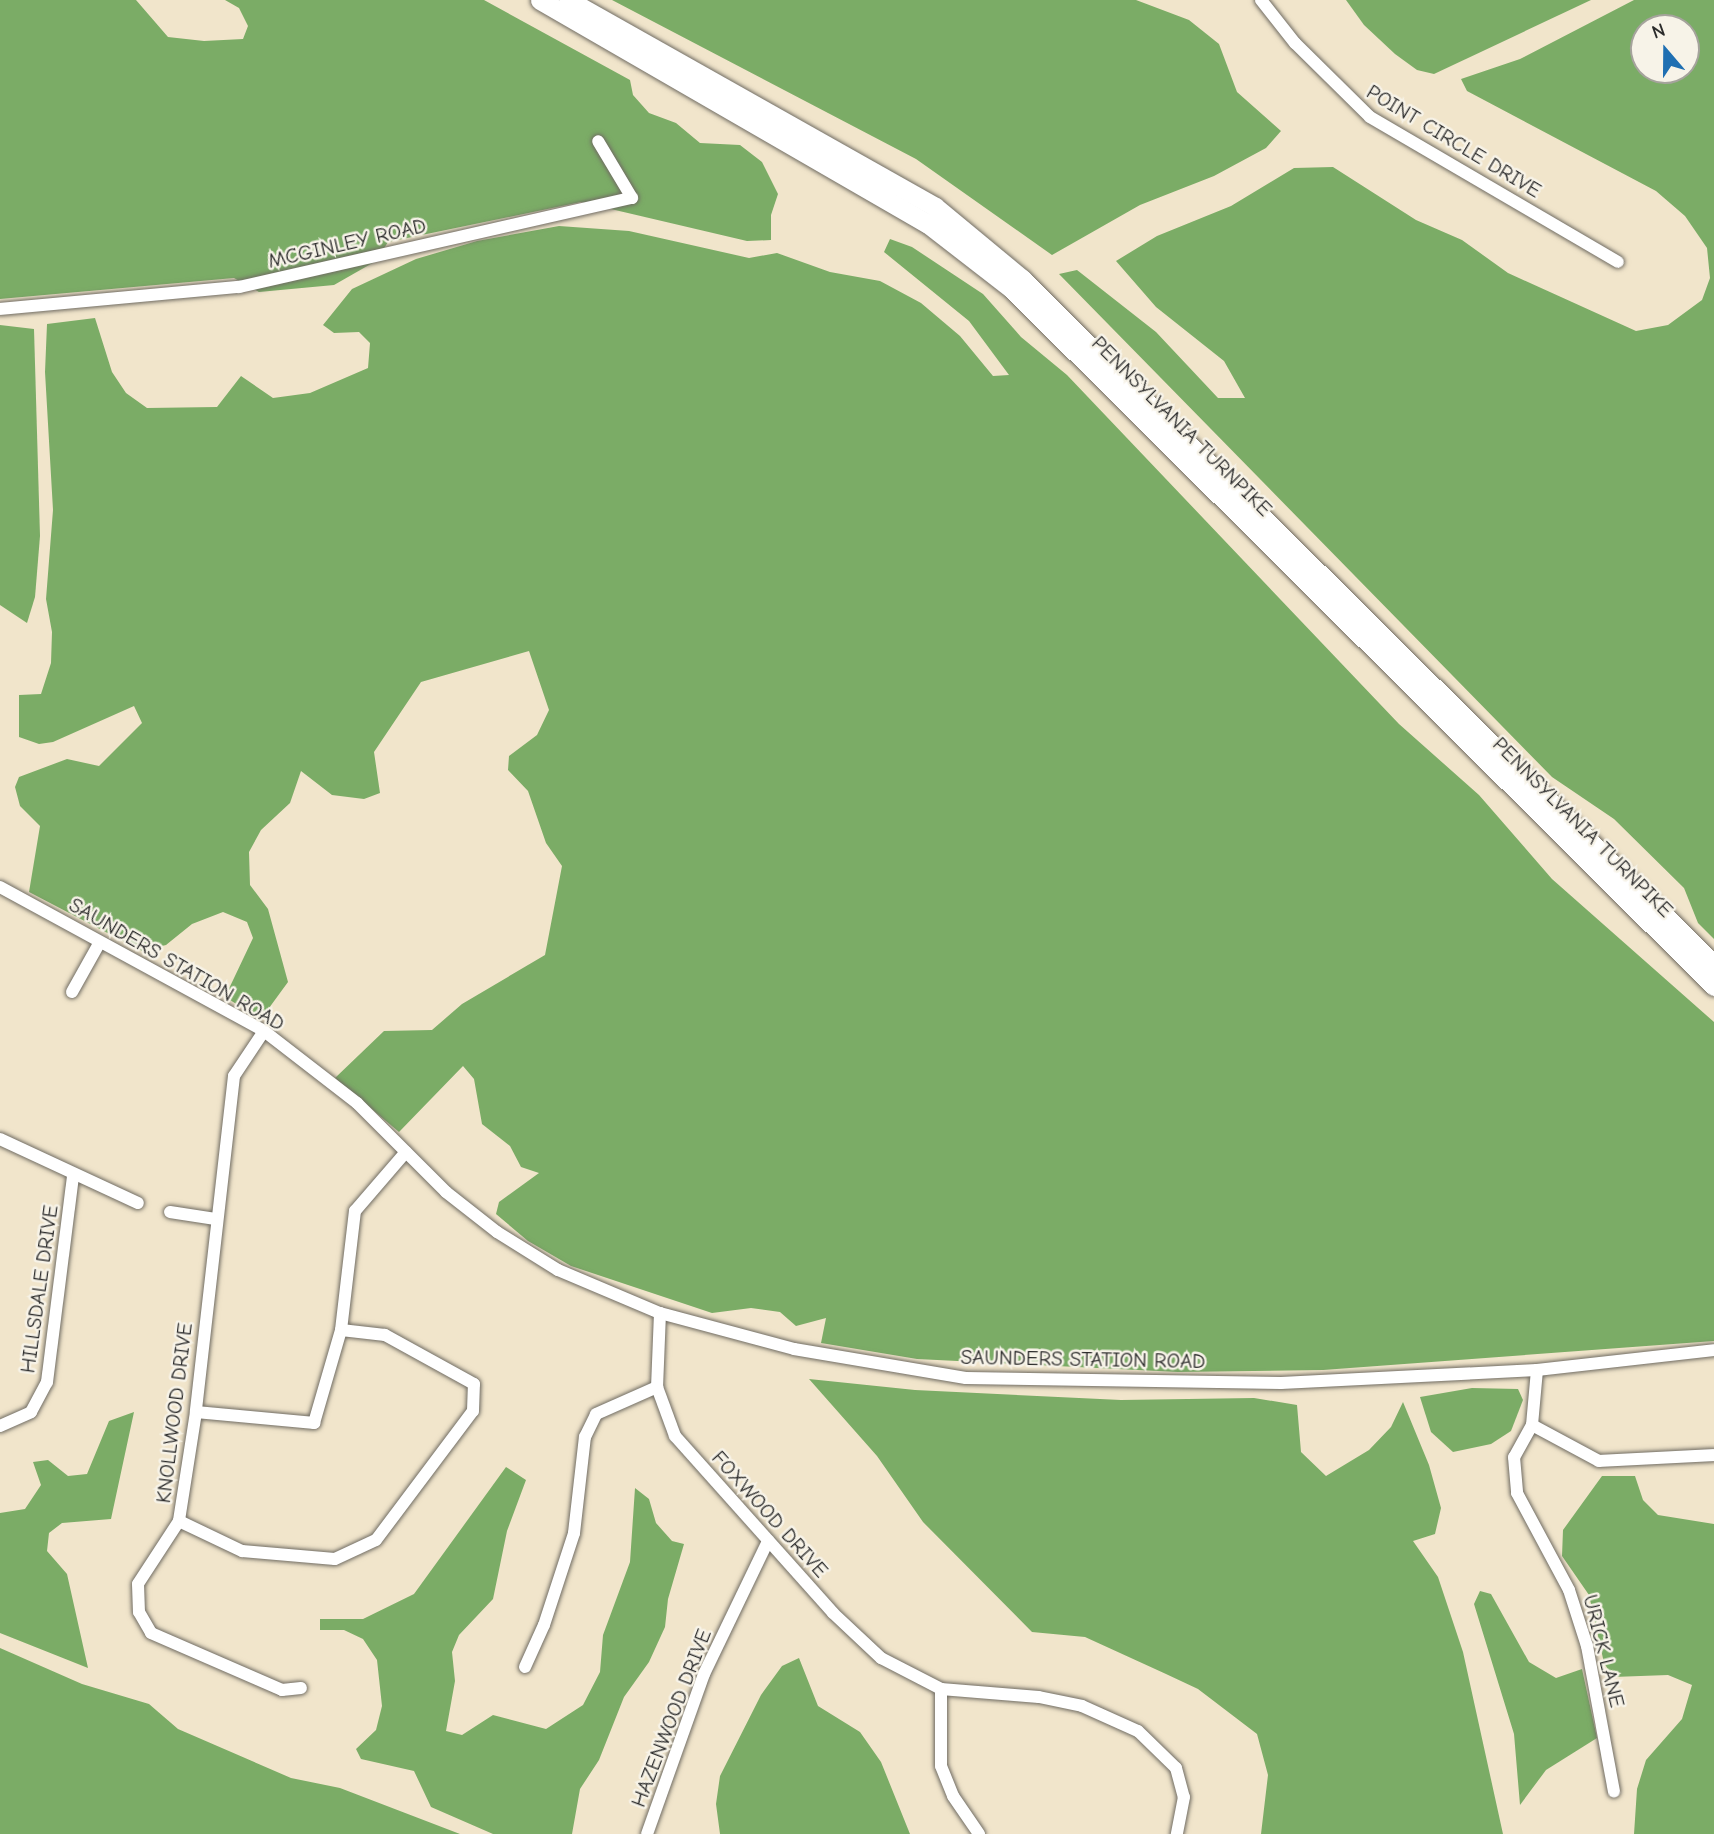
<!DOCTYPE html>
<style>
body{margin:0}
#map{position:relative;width:1714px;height:1834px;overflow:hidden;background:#f1e5cb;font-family:"Comic Neue",sans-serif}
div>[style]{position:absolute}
.forest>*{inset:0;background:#7bac66}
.roads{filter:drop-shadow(0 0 2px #706c63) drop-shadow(0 0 2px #706c63)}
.minor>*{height:12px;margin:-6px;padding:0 6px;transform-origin:6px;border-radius:6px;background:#fff}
.highway>*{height:19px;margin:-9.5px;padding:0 9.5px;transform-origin:9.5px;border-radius:9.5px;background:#fff}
span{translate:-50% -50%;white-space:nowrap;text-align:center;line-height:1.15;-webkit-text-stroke:5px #f7f3e8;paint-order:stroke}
.street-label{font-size:21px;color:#2b2b2b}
.north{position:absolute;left:1630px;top:14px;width:70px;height:70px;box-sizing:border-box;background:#f7f3e8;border:2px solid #a5a39c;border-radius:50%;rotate:340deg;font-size:19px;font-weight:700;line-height:28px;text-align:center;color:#2b2b2b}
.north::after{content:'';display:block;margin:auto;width:24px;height:32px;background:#1f6fb2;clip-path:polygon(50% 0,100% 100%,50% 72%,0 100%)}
</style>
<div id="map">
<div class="forest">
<div style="clip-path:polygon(0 0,136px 0,168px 37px,204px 41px,243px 39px,248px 26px,239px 8px,225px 0,484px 0,630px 80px,633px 95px,649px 113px,676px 123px,700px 143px,740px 145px,762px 162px,778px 194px,771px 215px,771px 240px,747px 241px,581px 202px,388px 242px,376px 261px,334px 285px,259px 292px,234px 278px,0 299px)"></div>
<div style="clip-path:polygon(612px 0,1136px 0,1189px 20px,1219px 44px,1237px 92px,1281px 131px,1266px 148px,1214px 176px,1140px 205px,1052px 255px,916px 159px)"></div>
<div style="clip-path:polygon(1346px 0,1591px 0,1434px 74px,1417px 70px,1395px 54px,1364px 25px)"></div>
<div style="clip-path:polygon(evenodd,1634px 0,1714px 0,1714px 939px,1698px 923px,1684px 888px,1614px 819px,1552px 777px,1059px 274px,1077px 270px,1156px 332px,1218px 398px,1245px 398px,1224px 361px,1156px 307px,1116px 261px,1157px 236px,1231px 206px,1294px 168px,1333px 167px,1416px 220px,1462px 240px,1508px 273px,1636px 331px,1668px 325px,1702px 300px,1710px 278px,1707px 248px,1685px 216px,1656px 191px,1467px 91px,1461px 79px,1520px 59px,1634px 0,1644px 28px,1686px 28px,1686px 70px,1644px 70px,1644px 28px)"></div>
<div style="clip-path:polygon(559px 226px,629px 231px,749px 258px,777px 253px,830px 272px,880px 281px,921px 303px,960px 336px,993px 376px,1009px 375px,969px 321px,884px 252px,890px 239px,912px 247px,983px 294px,1021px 337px,1067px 375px,1399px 724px,1479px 795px,1552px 879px,1714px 1022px,1714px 1341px,1323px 1370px,1178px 1372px,917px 1359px,821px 1343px,826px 1318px,796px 1326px,780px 1312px,751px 1308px,712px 1313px,571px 1266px,528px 1241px,496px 1214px,499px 1202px,539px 1173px,521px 1167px,510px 1146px,482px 1124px,474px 1079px,463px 1066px,399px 1132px,335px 1078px,384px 1031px,432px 1030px,462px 1004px,545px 955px,562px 866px,546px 843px,528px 791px,508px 770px,509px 756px,537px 735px,549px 710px,529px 651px,421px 682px,374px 752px,380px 793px,364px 799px,332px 795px,301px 771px,290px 803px,261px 830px,249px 852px,250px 885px,268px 909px,288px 982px,261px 1019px,225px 997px,253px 938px,247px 922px,223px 912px,192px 924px,166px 945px,142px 951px,29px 892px,40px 826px,20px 806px,15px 787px,19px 777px,67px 759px,99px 766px,142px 723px,134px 706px,53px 742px,39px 744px,19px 737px,19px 695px,41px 694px,51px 663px,52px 632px,46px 599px,53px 510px,45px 372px,47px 324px,95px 318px,112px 372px,126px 393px,147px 408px,217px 407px,241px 376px,273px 398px,310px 393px,368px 368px,370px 343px,359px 332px,334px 333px,323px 325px,352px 289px,416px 259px,477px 241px)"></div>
<div style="clip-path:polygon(0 325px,34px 329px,40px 536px,35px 597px,27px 623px,0 605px)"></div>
<div style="clip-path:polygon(809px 1379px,915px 1390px,1121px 1400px,1254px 1398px,1297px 1405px,1301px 1452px,1326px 1476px,1369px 1450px,1391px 1427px,1403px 1402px,1429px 1465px,1441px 1508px,1435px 1534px,1413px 1541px,1438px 1577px,1463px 1652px,1503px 1834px,1261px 1834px,1268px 1775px,1257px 1734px,1198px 1689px,1166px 1674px,1085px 1637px,1032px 1632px,923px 1522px,877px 1456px)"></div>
<div style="clip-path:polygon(1472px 1388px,1518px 1389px,1523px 1400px,1511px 1431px,1491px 1444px,1453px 1452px,1431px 1432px,1420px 1397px)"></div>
<div style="clip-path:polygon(134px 1412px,111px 1519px,62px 1523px,49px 1533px,47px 1551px,67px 1574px,88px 1668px,0 1633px,0 1513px,25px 1509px,41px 1485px,33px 1462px,48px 1460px,68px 1476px,87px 1474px,109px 1421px)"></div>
<div style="clip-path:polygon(506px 1467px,526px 1480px,507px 1531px,493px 1599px,459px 1635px,452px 1652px,455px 1681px,446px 1731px,462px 1735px,493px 1715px,546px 1729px,583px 1705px,600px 1672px,603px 1635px,630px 1562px,635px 1488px,649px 1499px,656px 1523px,672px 1541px,684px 1544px,668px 1599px,665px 1627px,649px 1662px,624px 1697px,599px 1760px,580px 1789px,572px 1834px,493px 1834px,431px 1807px,414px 1771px,361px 1759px,356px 1749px,376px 1730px,382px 1706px,377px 1660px,363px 1639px,344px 1630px,320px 1630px,320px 1619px,363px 1619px,414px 1594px)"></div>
<div style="clip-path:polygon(1602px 1476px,1635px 1476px,1643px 1500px,1658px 1515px,1714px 1524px,1714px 1834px,1634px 1834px,1637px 1789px,1646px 1760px,1682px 1719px,1692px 1685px,1668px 1675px,1613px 1677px,1604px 1663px,1589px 1595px,1562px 1556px,1563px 1530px)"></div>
<div style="clip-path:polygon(1480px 1591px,1491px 1594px,1529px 1662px,1556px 1678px,1582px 1669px,1597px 1738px,1546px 1770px,1520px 1805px,1514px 1734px,1474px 1604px)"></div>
<div style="clip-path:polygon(0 1648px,82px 1684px,149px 1704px,178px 1729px,291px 1778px,340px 1788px,460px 1834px,0 1834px)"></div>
<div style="clip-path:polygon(799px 1658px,818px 1706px,860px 1732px,881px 1762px,910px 1834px,720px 1834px,716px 1804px,720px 1776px,761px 1695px,782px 1666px)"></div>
</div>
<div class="roads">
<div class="minor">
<div style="left:1261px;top:0;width:55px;rotate:51.7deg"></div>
<div style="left:1295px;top:43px;width:105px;rotate:44.6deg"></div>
<div style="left:1370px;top:117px;width:287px;rotate:30.3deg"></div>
<div style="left:0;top:309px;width:240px;rotate:-5.3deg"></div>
<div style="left:239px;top:287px;width:403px;rotate:-12.8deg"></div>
<div style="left:632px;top:198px;width:66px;rotate:-120.8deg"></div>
<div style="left:0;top:887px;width:301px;rotate:28.6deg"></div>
<div style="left:264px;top:1031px;width:118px;rotate:37.7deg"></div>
<div style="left:357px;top:1103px;width:126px;rotate:45deg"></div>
<div style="left:446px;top:1192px;width:65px;rotate:38.1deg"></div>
<div style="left:497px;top:1232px;width:72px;rotate:31.9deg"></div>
<div style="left:558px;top:1270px;width:111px;rotate:22.9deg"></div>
<div style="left:660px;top:1313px;width:139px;rotate:15deg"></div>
<div style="left:794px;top:1349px;width:174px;rotate:9.6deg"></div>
<div style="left:966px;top:1378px;width:315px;rotate:0.9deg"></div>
<div style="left:1281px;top:1383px;width:256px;rotate:-2.9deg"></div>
<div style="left:1537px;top:1370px;width:178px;rotate:-6.4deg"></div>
<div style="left:72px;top:992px;width:57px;rotate:-60.8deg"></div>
<div style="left:264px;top:1031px;width:54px;rotate:123.7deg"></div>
<div style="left:234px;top:1076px;width:338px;rotate:96.5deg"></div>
<div style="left:196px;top:1412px;width:110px;rotate:98.9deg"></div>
<div style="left:179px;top:1521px;width:75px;rotate:123.1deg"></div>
<div style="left:138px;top:1584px;width:28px;rotate:88deg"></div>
<div style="left:139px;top:1612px;width:24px;rotate:60deg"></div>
<div style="left:151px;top:1633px;width:143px;rotate:23.5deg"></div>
<div style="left:282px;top:1690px;width:19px;rotate:-6deg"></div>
<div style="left:0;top:1139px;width:152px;rotate:24.9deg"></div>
<div style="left:170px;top:1212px;width:46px;rotate:8.8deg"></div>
<div style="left:660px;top:1313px;width:74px;rotate:92.3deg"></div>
<div style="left:657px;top:1387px;width:52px;rotate:69.8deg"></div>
<div style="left:675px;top:1436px;width:237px;rotate:48.2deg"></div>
<div style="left:833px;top:1613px;width:66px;rotate:43.2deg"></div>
<div style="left:881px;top:1658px;width:68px;rotate:27.3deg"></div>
<div style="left:941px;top:1689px;width:98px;rotate:4.7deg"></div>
<div style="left:1039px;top:1697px;width:44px;rotate:11.8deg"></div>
<div style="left:1082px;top:1706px;width:61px;rotate:24.1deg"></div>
<div style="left:1138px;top:1731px;width:53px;rotate:44.2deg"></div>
<div style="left:1176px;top:1768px;width:30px;rotate:75deg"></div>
<div style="left:1184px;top:1797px;width:38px;rotate:101deg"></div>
<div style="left:1537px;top:1370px;width:55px;rotate:95.2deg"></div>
<div style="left:1532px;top:1425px;width:37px;rotate:119deg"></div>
<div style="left:1514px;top:1457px;width:36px;rotate:85deg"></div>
<div style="left:1517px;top:1493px;width:110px;rotate:61.8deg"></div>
<div style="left:1569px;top:1590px;width:59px;rotate:72.2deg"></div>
<div style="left:1587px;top:1646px;width:148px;rotate:79.5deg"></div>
<div style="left:196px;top:1412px;width:119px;rotate:5.3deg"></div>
<div style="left:314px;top:1423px;width:97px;rotate:-73.8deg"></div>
<div style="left:341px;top:1330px;width:120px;rotate:-83.3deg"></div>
<div style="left:355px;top:1211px;width:78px;rotate:-49.2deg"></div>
<div style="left:1532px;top:1425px;width:76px;rotate:28.2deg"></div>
<div style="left:1599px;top:1461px;width:115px;rotate:-3deg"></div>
<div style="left:0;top:1426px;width:34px;rotate:-24deg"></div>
<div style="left:31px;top:1412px;width:34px;rotate:-62deg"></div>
<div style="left:47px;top:1382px;width:208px;rotate:-82.8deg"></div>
<div style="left:179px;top:1521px;width:70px;rotate:25.5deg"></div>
<div style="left:242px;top:1551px;width:93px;rotate:4.9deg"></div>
<div style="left:335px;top:1559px;width:45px;rotate:-24.9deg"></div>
<div style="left:376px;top:1540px;width:161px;rotate:-53.1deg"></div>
<div style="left:473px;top:1411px;width:27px;rotate:-88deg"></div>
<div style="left:474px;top:1384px;width:102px;rotate:-151.2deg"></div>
<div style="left:385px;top:1335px;width:44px;rotate:-173.5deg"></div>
<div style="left:525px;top:1667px;width:46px;rotate:-65.7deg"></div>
<div style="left:544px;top:1625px;width:97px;rotate:-71.9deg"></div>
<div style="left:574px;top:1533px;width:97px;rotate:-83.5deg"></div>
<div style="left:585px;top:1437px;width:25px;rotate:-64deg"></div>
<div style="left:596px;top:1414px;width:67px;rotate:-23.9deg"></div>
<div style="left:941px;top:1689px;width:77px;rotate:90deg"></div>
<div style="left:941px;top:1766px;width:32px;rotate:68deg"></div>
<div style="left:953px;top:1796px;width:46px;rotate:55.6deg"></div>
<div style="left:647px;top:1834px;width:170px;rotate:-70.4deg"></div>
<div style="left:704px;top:1674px;width:148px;rotate:-64.3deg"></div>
</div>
<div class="highway">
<div style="left:540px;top:0;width:447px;rotate:30deg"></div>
<div style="left:927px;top:223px;width:108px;rotate:37.8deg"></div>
<div style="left:1012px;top:289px;width:989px;rotate:44.8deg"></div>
<div style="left:568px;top:0;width:421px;rotate:29.4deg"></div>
<div style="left:935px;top:207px;width:113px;rotate:39.6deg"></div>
<div style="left:1022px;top:279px;width:974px;rotate:44.75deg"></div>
</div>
</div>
<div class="street-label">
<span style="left:1454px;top:141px;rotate:31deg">POINT CIRCLE DRIVE</span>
<span style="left:347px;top:243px;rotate:-13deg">MCGINLEY ROAD</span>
<span style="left:1182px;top:426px;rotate:45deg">PENNSYLVANIA TURNPIKE</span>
<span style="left:1583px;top:827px;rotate:45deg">PENNSYLVANIA TURNPIKE</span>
<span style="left:177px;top:964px;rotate:30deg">SAUNDERS STATION ROAD</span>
<span style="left:39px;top:1289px;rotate:-82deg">HILLSDALE DRIVE</span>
<span style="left:1083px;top:1359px;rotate:1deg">SAUNDERS STATION ROAD</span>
<span style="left:174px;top:1413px;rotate:-83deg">KNOLLWOOD DRIVE</span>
<span style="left:770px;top:1514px;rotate:48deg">FOXWOOD DRIVE</span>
<span style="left:1604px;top:1651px;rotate:76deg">URICK LANE</span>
<span style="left:671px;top:1718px;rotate:-69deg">HAZENWOOD DRIVE</span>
</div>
<div class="north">N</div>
</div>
